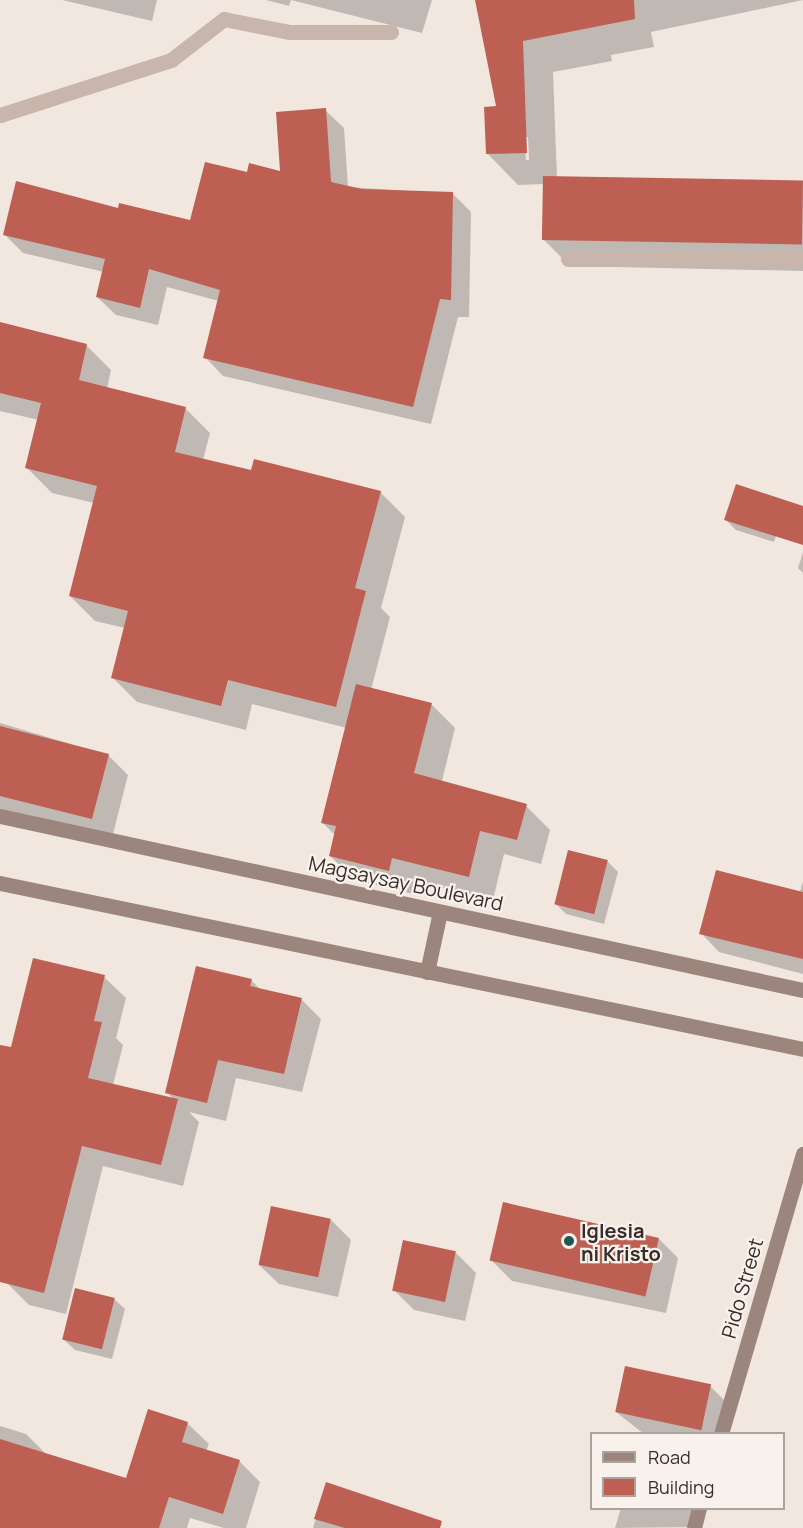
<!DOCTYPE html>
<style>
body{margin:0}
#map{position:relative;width:803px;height:1528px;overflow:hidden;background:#f1e7df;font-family:Manrope,sans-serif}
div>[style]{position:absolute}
.shadow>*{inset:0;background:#0003}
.building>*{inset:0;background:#bd5f52;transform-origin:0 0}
.lane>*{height:15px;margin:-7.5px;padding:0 7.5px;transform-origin:7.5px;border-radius:7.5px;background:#c8b6ac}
.secondary>*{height:15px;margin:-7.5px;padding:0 7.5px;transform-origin:7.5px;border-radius:7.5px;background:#9c857d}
.dots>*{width:16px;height:16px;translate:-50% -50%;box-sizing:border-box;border:3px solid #f9f1eb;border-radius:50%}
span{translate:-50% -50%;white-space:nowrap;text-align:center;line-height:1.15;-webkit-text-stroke:4.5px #f9f1eb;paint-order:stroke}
.street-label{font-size:20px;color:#372d2a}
.poi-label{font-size:20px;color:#372d2a;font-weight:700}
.left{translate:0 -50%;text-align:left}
.legend{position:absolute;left:590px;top:1432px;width:195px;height:78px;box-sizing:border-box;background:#f9f1eb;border:2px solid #aba39e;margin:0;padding:8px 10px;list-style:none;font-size:18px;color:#372d2a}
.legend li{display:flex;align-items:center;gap:12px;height:30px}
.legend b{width:30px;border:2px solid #aba39e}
</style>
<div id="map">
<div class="shadow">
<div style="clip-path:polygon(62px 0,157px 0,152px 21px)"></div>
<div style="clip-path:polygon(266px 0,432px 0,422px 33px,291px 0,289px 6px)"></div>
<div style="clip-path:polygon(evenodd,477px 0,803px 0,651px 32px,654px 47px,611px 55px,612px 61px,553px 72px,557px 178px,803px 184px,803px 271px,570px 266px,543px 239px,544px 184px,518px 185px,487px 153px,498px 108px,477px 0,525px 137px,528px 137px,529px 160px,526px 160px,525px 137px)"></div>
<div style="clip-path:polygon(325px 110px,344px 128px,348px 187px,453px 194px,471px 212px,469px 317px,458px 317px,431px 424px,223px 376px,205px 357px,219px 301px,167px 287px,158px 325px,116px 315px,97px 297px,104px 272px,23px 253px,4px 234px,119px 209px,191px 222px,248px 174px,282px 173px)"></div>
<div style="clip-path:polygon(0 324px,86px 345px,111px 370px,107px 389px,185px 408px,210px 433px,203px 460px,253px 472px,380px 492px,405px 517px,381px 608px,390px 617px,371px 690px,431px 704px,455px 728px,442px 781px,526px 806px,550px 830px,541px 864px,504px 854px,493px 900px,416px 881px,413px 894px,355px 880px,330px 856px,335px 835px,322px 822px,347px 728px,252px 704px,246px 730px,137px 702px,112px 677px,125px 628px,95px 621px,70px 596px,94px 503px,52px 493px,27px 468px,39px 420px,0 411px)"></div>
<div style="clip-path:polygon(785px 509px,774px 542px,736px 530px,725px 519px)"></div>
<div style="clip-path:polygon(803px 552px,803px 573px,798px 568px)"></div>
<div style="clip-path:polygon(0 723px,108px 755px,128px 775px,112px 838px,0 809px)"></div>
<div style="clip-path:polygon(607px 861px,618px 872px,604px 924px,566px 914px,556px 904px)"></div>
<div style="clip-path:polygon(803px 881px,803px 974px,719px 952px,701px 933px,800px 892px)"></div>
<div style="clip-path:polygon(104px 977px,126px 998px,116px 1038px,123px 1045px,113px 1085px,174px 1100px,167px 1092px,251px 980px,261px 990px,302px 1000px,321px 1019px,302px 1092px,236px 1078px,226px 1121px,189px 1112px,199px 1122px,183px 1186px,103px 1166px,66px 1314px,29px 1305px,7px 1283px,0 1046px,12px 1049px)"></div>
<div style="clip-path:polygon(272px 1208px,331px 1220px,351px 1240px,338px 1297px,279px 1284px,259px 1265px)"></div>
<div style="clip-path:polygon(658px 1238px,678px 1258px,666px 1313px,512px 1281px,492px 1261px)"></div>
<div style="clip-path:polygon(405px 1242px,456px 1253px,476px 1273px,465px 1321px,414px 1310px,394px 1290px)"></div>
<div style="clip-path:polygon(114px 1299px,125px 1309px,112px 1359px,75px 1350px,64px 1340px)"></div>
<div style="clip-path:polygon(710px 1386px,728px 1404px,720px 1434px,644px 1434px,616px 1412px)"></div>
<div style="clip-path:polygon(187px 1423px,209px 1444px,206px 1451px,239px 1461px,260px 1482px,246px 1528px,224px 1528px,190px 1518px,187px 1528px,0 1528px,0 1426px,26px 1434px,47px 1455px,127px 1480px)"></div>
<div style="clip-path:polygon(327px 1484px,390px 1528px,313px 1528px)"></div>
<div style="clip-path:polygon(621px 1508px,699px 1508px,694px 1527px,615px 1528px)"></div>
</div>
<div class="building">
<div style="clip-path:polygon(475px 0,634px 0,635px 19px,523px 41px,527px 153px,486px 154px,484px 107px,496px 106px)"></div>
<div style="clip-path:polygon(326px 108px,331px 182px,362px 189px,453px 192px,451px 300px,440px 299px,413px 407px,203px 358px,220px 290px,149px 269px,140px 308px,96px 297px,105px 259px,3px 235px,16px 181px,118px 208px,119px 203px,190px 220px,205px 162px,247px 172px,249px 163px,280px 171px,276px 112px)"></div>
<div style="left:543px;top:176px;width:260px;height:64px;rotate:1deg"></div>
<div style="clip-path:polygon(0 322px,87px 344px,79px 380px,186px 407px,175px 452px,251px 470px,254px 459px,381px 491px,355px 588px,366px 591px,336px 707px,228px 680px,221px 706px,111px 678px,128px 611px,69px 596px,97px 486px,25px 468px,41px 403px,0 393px)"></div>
<div style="clip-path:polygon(736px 484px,803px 506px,803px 545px,724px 520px)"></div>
<div style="clip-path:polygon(356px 684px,432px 703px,414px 773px,527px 804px,517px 840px,480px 831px,469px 877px,392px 858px,389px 871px,329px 856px,336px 826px,321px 823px)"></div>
<div style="clip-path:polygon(0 726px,109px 754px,92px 819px,0 796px)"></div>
<div style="left:568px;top:850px;width:41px;height:56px;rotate:14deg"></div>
<div style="clip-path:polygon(716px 870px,803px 892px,803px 959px,699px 934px)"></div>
<div style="clip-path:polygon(33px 958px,105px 975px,94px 1021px,102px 1022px,88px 1078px,178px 1099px,161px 1165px,82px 1146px,44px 1293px,0 1282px,0 1045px,11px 1047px)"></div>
<div style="clip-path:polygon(196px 966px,252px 979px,250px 986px,302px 998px,284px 1074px,218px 1060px,207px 1103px,165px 1093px)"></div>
<div style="left:503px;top:1202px;width:160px;height:60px;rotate:13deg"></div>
<div style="left:271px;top:1206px;width:61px;height:60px;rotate:12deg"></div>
<div style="left:403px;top:1240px;width:54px;height:52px;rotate:12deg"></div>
<div style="left:75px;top:1288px;width:41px;height:53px;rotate:14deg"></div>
<div style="left:625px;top:1366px;width:88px;height:47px;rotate:12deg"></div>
<div style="clip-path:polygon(148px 1409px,188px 1422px,182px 1442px,240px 1460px,223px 1514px,169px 1497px,159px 1528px,0 1528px,0 1439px,126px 1478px)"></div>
<div style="clip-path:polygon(326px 1482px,442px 1521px,440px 1528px,345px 1528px,314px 1519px)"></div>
</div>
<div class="lane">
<div style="left:0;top:115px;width:180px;rotate:-17.8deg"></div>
<div style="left:171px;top:60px;width:67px;rotate:-37.7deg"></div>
<div style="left:224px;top:19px;width:66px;rotate:11.3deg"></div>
<div style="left:289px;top:32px;width:102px"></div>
<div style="left:568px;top:259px;width:235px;rotate:-0.2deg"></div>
</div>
<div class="secondary">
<div style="left:0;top:816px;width:822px;rotate:12.23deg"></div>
<div style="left:0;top:883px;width:820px;rotate:11.68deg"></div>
<div style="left:427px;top:972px;width:61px;rotate:-77.8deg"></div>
<div style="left:721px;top:1434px;width:292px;rotate:-73.7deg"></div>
<div style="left:694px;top:1528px;width:21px;rotate:-76deg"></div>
</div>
<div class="dots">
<div style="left:569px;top:1241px;background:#235653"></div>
</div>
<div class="street-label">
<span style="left:406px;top:883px;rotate:12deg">Magsaysay Boulevard</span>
<span style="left:742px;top:1288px;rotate:-74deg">Pido Street</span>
</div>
<div class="poi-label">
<span class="left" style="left:581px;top:1242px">Iglesia<br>ni Kristo</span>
</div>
<ul class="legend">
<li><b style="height:8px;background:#9c857d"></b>Road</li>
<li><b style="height:16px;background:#bd5f52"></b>Building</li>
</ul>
</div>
